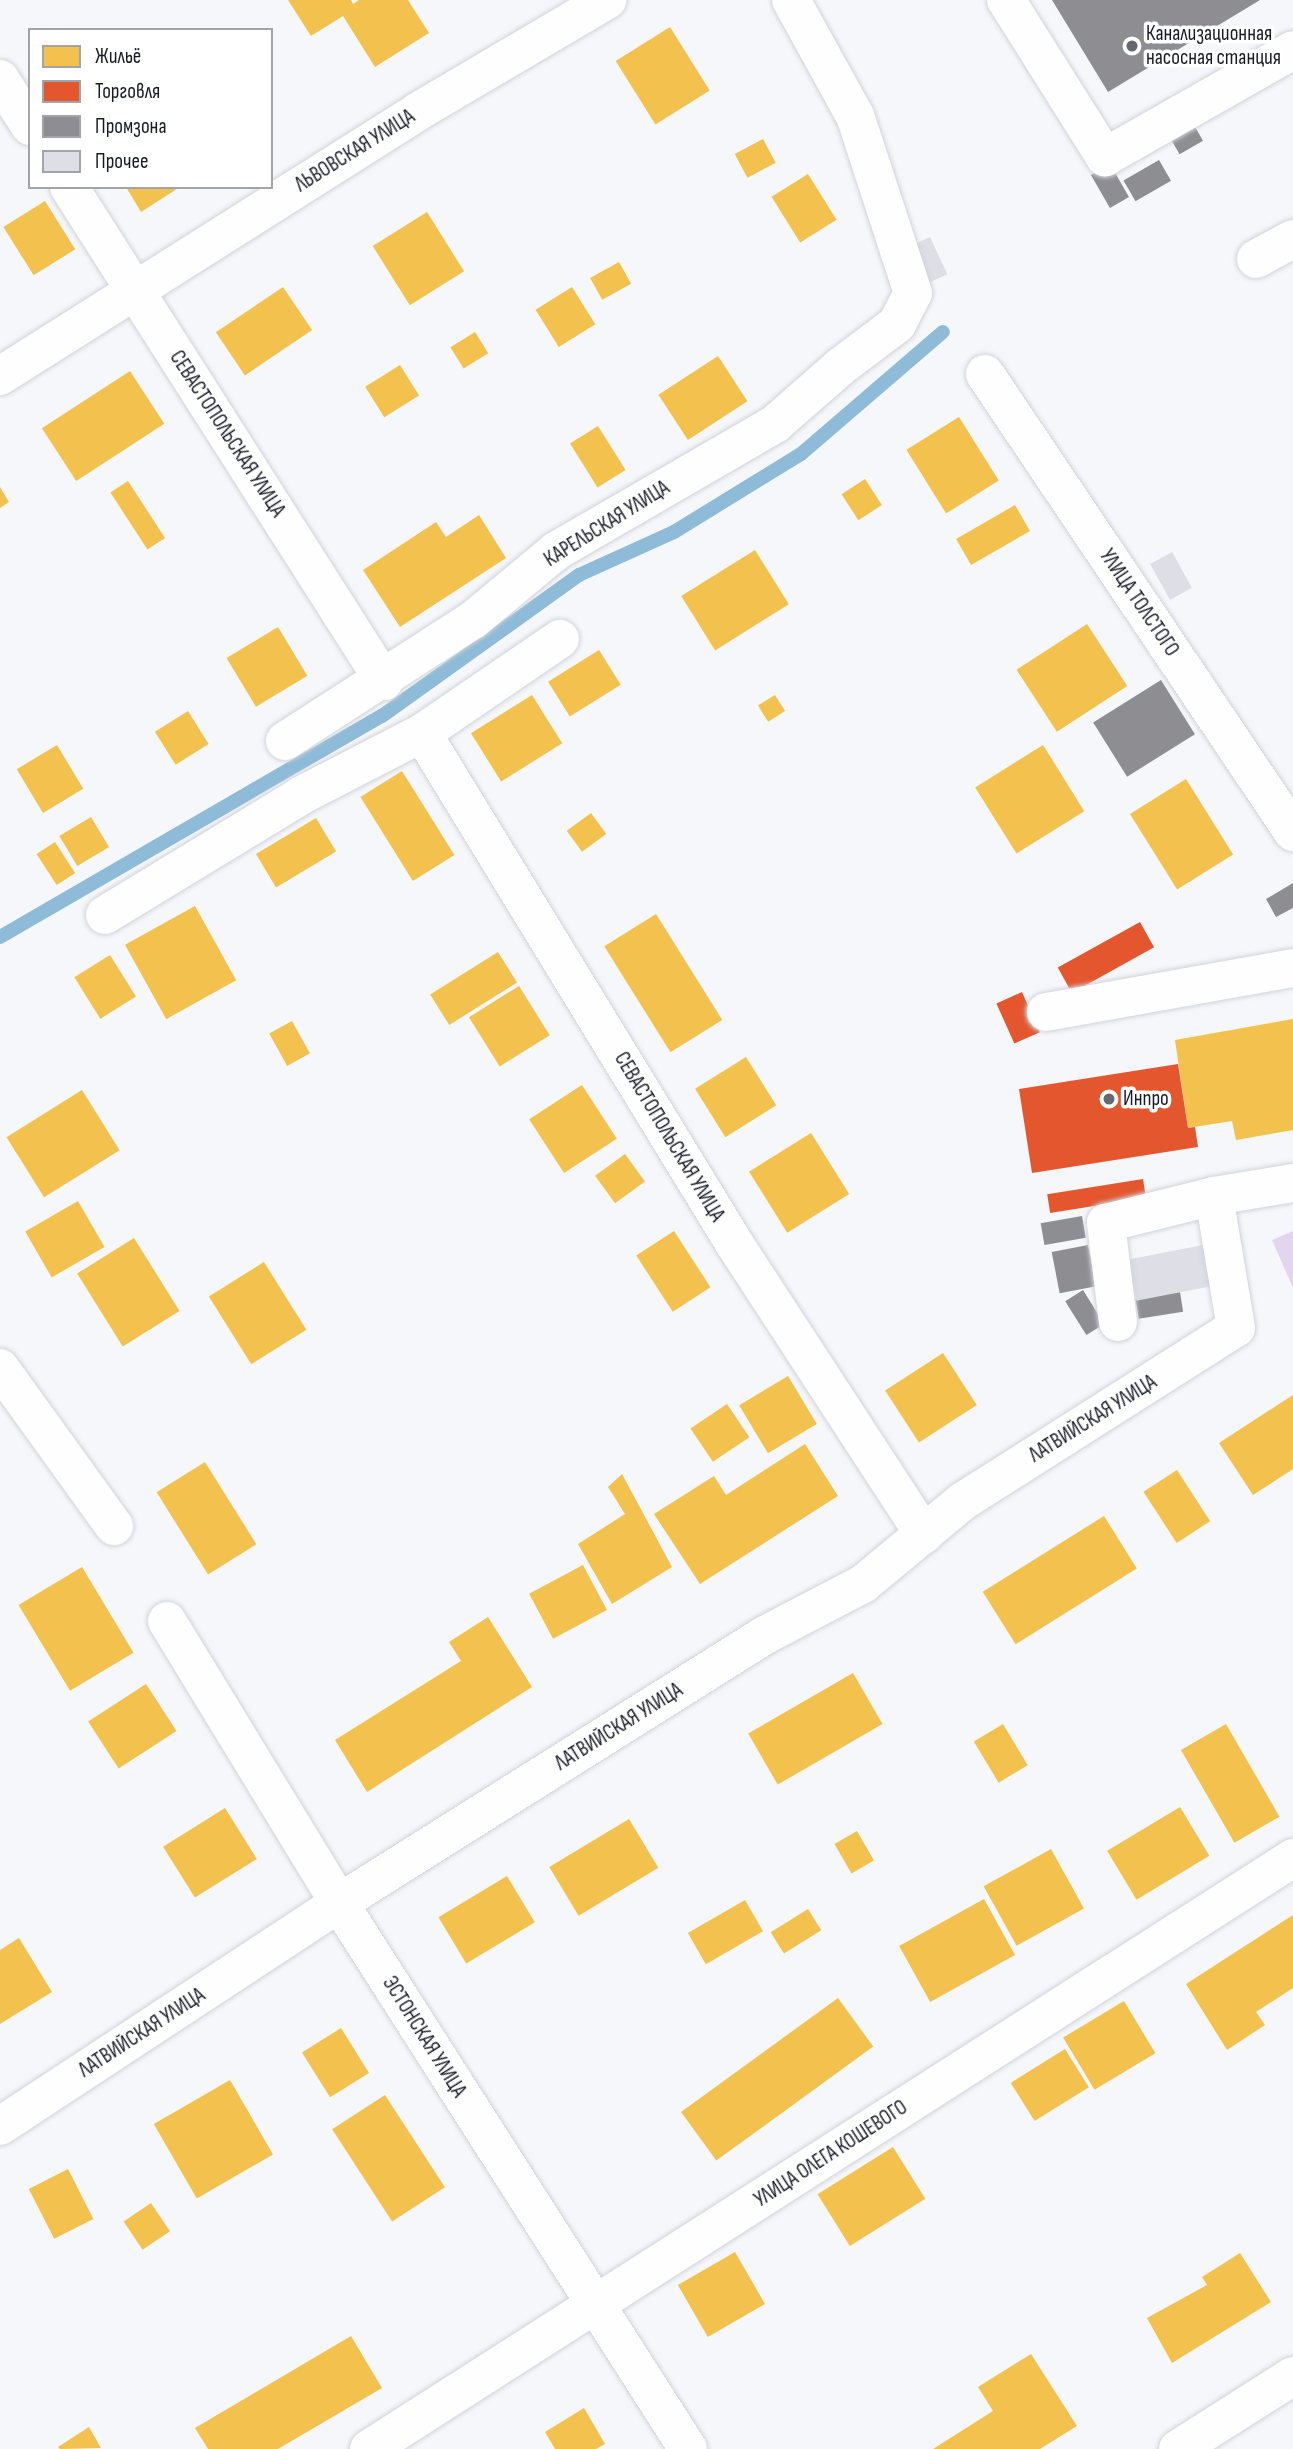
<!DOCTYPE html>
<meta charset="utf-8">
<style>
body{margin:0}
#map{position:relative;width:1293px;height:2449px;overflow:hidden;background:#f6f7fa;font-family:"Sofia Sans Condensed",sans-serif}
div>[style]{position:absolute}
.green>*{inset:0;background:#e3d4f0}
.homes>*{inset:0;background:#f2c14e;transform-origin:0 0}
.shops>*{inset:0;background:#e4572e;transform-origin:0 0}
.industry>*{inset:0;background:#8d8d92;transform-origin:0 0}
.stream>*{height:14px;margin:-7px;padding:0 7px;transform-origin:7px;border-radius:7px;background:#8ebbd8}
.building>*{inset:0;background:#dddee6;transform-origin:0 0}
.roads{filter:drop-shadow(0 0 2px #d1d3da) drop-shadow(0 0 2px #d1d3da)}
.minor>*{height:38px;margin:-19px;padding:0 19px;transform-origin:19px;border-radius:19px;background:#fefefe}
.dots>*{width:19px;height:19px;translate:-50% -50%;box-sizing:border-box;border:4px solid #fff;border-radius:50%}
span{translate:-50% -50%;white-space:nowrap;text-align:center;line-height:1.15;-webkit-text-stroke:7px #fff;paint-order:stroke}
.poi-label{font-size:21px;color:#181b26}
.left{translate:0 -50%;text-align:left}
.street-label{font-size:21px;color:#181b26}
.legend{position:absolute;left:28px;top:28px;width:245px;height:161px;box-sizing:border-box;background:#fff;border:2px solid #a3a4a8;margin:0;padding:9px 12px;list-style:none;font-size:21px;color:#181b26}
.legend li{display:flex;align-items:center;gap:14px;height:35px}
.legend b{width:35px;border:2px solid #a3a4a8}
</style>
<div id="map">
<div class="green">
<div style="clip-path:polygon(1293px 1231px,1293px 1288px,1272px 1240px)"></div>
</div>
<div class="homes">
<div style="clip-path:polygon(288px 0,351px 0,353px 4px,359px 0,408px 0,429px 33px,375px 67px,343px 16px,311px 36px)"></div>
<div style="left:670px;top:27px;width:75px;height:64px;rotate:58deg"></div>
<div style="left:763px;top:139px;width:27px;height:32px;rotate:62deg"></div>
<div style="left:808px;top:174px;width:54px;height:43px;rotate:58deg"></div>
<div style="clip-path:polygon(126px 187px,180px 187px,141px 212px)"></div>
<div style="left:45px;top:201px;width:57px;height:49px;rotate:58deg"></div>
<div style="left:427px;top:212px;width:70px;height:64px;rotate:58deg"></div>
<div style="left:619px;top:262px;width:25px;height:33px;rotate:61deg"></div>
<div style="left:283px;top:287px;width:52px;height:81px;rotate:56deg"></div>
<div style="left:572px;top:287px;width:44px;height:43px;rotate:58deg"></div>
<div style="left:475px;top:332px;width:25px;height:29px;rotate:58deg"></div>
<div style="left:718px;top:356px;width:54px;height:71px;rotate:57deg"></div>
<div style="left:400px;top:365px;width:36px;height:41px;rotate:58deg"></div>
<div style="left:130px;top:371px;width:63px;height:105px;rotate:57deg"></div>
<div style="left:959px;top:417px;width:75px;height:62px;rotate:58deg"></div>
<div style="left:598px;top:426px;width:52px;height:33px;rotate:58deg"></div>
<div style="left:865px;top:479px;width:31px;height:28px;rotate:57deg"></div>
<div style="left:128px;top:481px;width:68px;height:21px;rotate:57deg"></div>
<div style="clip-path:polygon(0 487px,9px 502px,0 508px)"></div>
<div style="left:1015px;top:505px;width:30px;height:68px;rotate:60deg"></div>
<div style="clip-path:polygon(479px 515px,506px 558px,400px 627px,363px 570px,436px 522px,446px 537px)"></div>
<div style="left:755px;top:550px;width:64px;height:87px;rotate:58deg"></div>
<div style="left:1087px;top:624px;width:74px;height:84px;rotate:57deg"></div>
<div style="left:278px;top:627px;width:57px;height:60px;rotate:59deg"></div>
<div style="left:599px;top:650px;width:41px;height:60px;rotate:58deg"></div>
<div style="left:532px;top:695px;width:57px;height:72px;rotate:58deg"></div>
<div style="left:775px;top:695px;width:19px;height:20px;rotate:58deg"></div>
<div style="left:188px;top:711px;width:39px;height:39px;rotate:58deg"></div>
<div style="left:57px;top:745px;width:51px;height:47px;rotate:59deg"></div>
<div style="left:1043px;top:745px;width:78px;height:80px;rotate:58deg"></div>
<div style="left:402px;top:771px;width:99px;height:49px;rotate:58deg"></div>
<div style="left:1186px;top:779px;width:89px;height:66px;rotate:58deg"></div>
<div style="left:591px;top:813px;width:26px;height:30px;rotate:54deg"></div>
<div style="left:91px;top:817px;width:35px;height:37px;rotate:59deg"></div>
<div style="left:316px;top:818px;width:39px;height:70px;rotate:59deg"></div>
<div style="left:55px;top:842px;width:37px;height:22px;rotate:57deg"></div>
<div style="left:195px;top:906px;width:85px;height:80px;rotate:61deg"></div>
<div style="left:656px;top:914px;width:125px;height:61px;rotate:58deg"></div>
<div style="left:498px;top:952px;width:36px;height:80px;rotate:58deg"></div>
<div style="left:110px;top:955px;width:49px;height:42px;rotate:58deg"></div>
<div style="left:519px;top:986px;width:58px;height:59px;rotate:58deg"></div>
<div style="clip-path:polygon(1293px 1019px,1293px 1130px,1236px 1140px,1232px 1121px,1188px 1128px,1175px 1040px)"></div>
<div style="left:292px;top:1021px;width:37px;height:26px;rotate:61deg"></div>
<div style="left:746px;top:1057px;width:57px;height:60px;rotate:58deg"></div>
<div style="left:582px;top:1085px;width:64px;height:63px;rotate:57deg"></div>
<div style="left:82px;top:1090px;width:71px;height:89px;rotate:58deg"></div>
<div style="left:811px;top:1133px;width:72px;height:73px;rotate:58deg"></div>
<div style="left:625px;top:1154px;width:34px;height:37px;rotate:54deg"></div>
<div style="left:78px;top:1201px;width:53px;height:61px;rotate:60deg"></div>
<div style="left:674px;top:1231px;width:67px;height:45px;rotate:57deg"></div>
<div style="left:134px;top:1238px;width:86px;height:67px;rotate:58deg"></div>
<div style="left:264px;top:1262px;width:80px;height:65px;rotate:58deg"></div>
<div style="left:943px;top:1353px;width:62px;height:69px;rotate:57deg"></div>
<div style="left:788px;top:1376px;width:56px;height:57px;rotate:59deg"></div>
<div style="clip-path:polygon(1293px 1395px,1293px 1469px,1253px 1495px,1219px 1443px)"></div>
<div style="left:727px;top:1404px;width:40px;height:44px;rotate:56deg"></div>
<div style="clip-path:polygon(805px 1444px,838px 1496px,700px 1584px,654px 1514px,714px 1476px,726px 1495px)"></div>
<div style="left:205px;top:1462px;width:97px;height:57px;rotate:58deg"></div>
<div style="left:1177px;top:1470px;width:61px;height:40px;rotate:57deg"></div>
<div style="clip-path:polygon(622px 1474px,672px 1567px,612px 1604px,578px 1544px,625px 1514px,608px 1487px)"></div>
<div style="left:1104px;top:1516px;width:62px;height:143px;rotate:58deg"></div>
<div style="left:583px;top:1565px;width:51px;height:61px;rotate:62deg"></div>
<div style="left:82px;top:1567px;width:100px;height:74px;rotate:59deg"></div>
<div style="clip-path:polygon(488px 1617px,532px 1687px,367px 1792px,335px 1740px,461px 1661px,449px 1642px)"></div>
<div style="left:853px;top:1673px;width:59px;height:121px;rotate:60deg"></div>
<div style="left:146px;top:1684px;width:56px;height:69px;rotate:57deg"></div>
<div style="left:1003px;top:1724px;width:48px;height:34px;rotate:59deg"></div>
<div style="left:1226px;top:1724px;width:107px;height:52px;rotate:60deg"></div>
<div style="left:1180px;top:1807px;width:57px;height:85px;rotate:59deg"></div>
<div style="left:225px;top:1808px;width:60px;height:73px;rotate:58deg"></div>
<div style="left:629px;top:1819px;width:57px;height:93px;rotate:59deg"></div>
<div style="left:857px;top:1831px;width:34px;height:26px;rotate:60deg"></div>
<div style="left:1051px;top:1849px;width:68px;height:77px;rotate:61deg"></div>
<div style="left:507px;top:1876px;width:54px;height:80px;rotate:59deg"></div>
<div style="left:984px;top:1899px;width:64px;height:97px;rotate:61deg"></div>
<div style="left:745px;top:1900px;width:36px;height:66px;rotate:60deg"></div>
<div style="left:808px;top:1909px;width:25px;height:44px;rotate:58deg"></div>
<div style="clip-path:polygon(1293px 1915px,1293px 1988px,1256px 2012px,1265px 2025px,1227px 2050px,1186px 1984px)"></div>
<div style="clip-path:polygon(19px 1938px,52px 1992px,0 2024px,0 1950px)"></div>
<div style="left:838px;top:1998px;width:60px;height:194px;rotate:54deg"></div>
<div style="left:1124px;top:2001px;width:61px;height:71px;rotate:59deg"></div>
<div style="left:341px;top:2028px;width:53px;height:46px;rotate:58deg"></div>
<div style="left:1065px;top:2049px;width:45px;height:64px;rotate:58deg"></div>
<div style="left:230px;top:2080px;width:86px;height:88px;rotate:60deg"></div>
<div style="left:385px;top:2095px;width:110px;height:63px;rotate:57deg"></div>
<div style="left:893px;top:2147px;width:61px;height:89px;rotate:58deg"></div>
<div style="left:68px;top:2169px;width:56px;height:44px;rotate:63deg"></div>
<div style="left:151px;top:2203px;width:34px;height:33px;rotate:56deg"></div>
<div style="left:735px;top:2252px;width:60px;height:66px;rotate:60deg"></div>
<div style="clip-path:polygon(1240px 2253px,1271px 2302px,1172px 2363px,1147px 2318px,1207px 2285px,1202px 2277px)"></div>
<div style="clip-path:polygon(351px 2336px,382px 2388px,278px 2449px,208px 2449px,195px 2428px)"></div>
<div style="clip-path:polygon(1031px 2354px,1077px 2426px,1040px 2449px,933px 2449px,993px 2411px,978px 2387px)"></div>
<div style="clip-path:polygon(584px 2408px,605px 2444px,596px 2449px,555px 2449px,545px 2432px)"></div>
<div style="clip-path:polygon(89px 2427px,101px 2448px,60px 2449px,58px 2447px)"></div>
</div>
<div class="shops">
<div style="left:1140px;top:922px;width:29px;height:94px;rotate:61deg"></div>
<div style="left:1022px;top:992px;width:44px;height:28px;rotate:66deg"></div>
<div style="clip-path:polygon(1178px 1064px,1188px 1128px,1195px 1127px,1198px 1147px,1032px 1173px,1019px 1089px)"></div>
<div style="left:1143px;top:1179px;width:19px;height:97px;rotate:81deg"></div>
</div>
<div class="industry">
<div style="clip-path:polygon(1052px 0,1260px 0,1108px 92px)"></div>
<div style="left:1195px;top:127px;width:16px;height:27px;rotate:60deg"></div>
<div style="left:1159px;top:160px;width:24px;height:41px;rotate:60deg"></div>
<div style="left:1110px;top:164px;width:38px;height:22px;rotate:60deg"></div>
<div style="left:1161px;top:680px;width:64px;height:80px;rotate:58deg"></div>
<div style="clip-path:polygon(1293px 883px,1293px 908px,1276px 917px,1266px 899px)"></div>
<div style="left:1082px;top:1216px;width:22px;height:42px;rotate:80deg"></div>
<div style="left:1088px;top:1245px;width:42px;height:37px;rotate:79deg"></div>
<div style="left:1083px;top:1290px;width:40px;height:21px;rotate:58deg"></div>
<div style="left:1180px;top:1292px;width:20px;height:45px;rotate:81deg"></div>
</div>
<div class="stream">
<div style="left:0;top:937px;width:441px;rotate:-30.1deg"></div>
<div style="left:382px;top:716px;width:242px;rotate:-35.6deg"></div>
<div style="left:579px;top:575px;width:104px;rotate:-24.4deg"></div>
<div style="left:674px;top:532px;width:149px;rotate:-31.6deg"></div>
<div style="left:801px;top:454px;width:187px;rotate:-40.7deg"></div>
</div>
<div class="building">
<div style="left:930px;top:237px;width:41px;height:24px;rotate:65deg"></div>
<div style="left:1172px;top:552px;width:41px;height:25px;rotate:61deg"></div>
<div style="left:1203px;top:1245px;width:42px;height:76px;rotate:79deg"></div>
</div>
<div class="roads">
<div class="minor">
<div style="left:1006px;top:0;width:186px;rotate:57.8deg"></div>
<div style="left:1105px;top:157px;width:216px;rotate:-29.6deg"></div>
<div style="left:0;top:79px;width:56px;rotate:57.4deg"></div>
<div style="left:69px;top:187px;width:586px;rotate:57.48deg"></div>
<div style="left:1256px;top:259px;width:42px;rotate:-28.4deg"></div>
<div style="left:985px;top:374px;width:552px;rotate:56.08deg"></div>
<div style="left:0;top:376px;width:494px;rotate:-32.3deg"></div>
<div style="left:417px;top:112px;width:221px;rotate:-30.5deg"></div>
<div style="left:422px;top:733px;width:598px;rotate:58.54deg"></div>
<div style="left:734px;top:1243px;width:348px;rotate:56.9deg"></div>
<div style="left:285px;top:741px;width:224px;rotate:-32.8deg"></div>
<div style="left:473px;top:620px;width:108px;rotate:-39.7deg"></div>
<div style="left:556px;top:551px;width:253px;rotate:-30.1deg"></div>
<div style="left:775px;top:424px;width:86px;rotate:-41.2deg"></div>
<div style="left:840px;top:367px;width:71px;rotate:-37deg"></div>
<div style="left:897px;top:324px;width:35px;rotate:-63deg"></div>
<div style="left:913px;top:293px;width:186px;rotate:-108.1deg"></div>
<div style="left:855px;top:116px;width:132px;rotate:-118.9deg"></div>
<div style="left:105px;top:915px;width:231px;rotate:-31.3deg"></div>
<div style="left:302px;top:795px;width:135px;rotate:-27.3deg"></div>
<div style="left:422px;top:733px;width:167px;rotate:-34.3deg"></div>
<div style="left:1046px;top:1012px;width:251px;rotate:-10.1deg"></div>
<div style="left:1118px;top:1322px;width:100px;rotate:-96.9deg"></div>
<div style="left:1106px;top:1223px;width:111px;rotate:-14deg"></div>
<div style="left:0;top:1368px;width:195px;rotate:54.2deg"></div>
<div style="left:167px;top:1621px;width:330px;rotate:58.6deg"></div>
<div style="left:339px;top:1903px;width:648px;rotate:57.41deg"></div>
<div style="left:0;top:2126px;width:406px;rotate:-33.3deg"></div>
<div style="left:339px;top:1903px;width:503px;rotate:-32.17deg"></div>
<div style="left:765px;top:1635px;width:110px;rotate:-27.5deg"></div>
<div style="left:863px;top:1584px;width:130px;rotate:-39.7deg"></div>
<div style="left:963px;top:1501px;width:323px;rotate:-32.4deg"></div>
<div style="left:1236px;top:1328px;width:134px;rotate:-99.5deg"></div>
<div style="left:1214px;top:1196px;width:80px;rotate:-9.3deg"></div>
<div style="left:369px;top:2449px;width:1097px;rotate:-32.6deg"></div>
<div style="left:1178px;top:2449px;width:136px;rotate:-32.4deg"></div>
</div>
</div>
<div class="dots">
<div style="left:1132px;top:46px;background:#666870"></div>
<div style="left:1109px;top:1099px;background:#666870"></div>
</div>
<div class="poi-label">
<span class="left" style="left:1146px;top:46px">Канализационная<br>насосная станция</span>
<span class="left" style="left:1123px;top:1099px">Инпро</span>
</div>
<div class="street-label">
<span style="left:355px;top:151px;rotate:-32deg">ЛЬВОВСКАЯ УЛИЦА</span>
<span style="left:227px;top:434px;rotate:57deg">СЕВАСТОПОЛЬСКАЯ УЛИЦА</span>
<span style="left:607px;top:524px;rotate:-32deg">КАРЕЛЬСКАЯ УЛИЦА</span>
<span style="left:1139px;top:603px;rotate:56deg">УЛИЦА ТОЛСТОГО</span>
<span style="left:669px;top:1137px;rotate:59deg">СЕВАСТОПОЛЬСКАЯ УЛИЦА</span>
<span style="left:1093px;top:1419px;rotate:-32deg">ЛАТВИЙСКАЯ УЛИЦА</span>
<span style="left:619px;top:1727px;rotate:-32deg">ЛАТВИЙСКАЯ УЛИЦА</span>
<span style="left:142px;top:2033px;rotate:-33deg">ЛАТВИЙСКАЯ УЛИЦА</span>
<span style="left:424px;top:2037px;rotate:58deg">ЭСТОНСКАЯ УЛИЦА</span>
<span style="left:831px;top:2154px;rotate:-33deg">УЛИЦА ОЛЕГА КОШЕВОГО</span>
</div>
<ul class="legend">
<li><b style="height:19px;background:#f2c14e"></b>Жильё</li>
<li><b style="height:19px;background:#e4572e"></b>Торговля</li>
<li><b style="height:19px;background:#8d8d92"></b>Промзона</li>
<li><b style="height:19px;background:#dddee6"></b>Прочее</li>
</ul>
</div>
